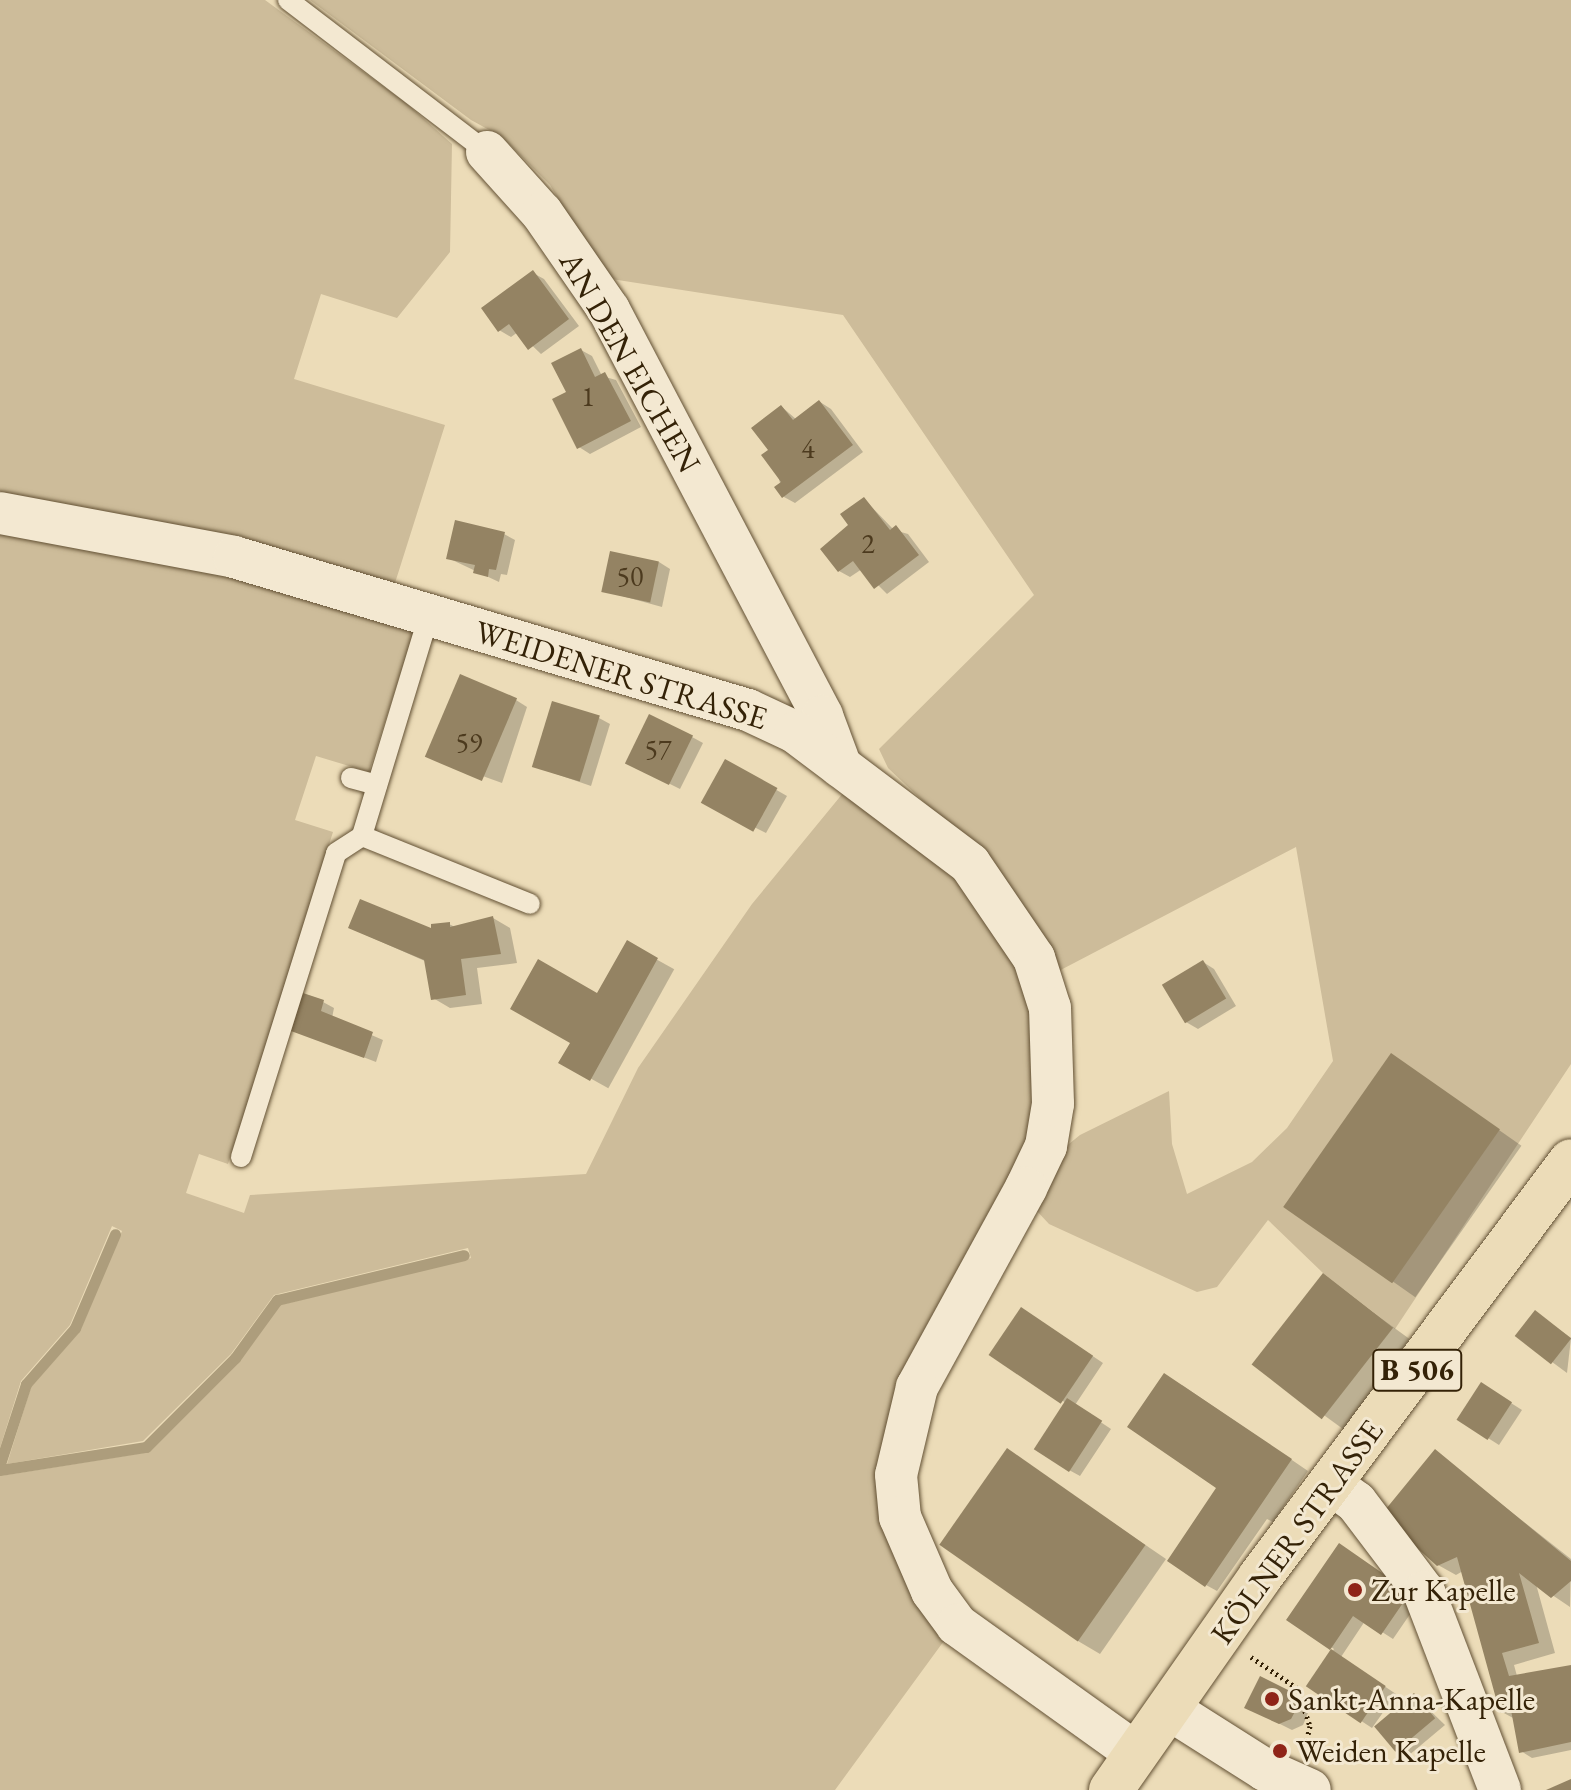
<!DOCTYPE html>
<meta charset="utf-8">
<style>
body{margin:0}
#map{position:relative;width:1571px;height:1790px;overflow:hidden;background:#ecdcb8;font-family:"EB Garamond",serif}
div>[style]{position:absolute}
.green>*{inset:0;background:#cdbc9a}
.shadow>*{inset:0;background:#0003;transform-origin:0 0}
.stream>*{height:11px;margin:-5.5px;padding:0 5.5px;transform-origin:5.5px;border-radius:5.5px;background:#ad9d7c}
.building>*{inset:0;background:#948363;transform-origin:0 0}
.path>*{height:5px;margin-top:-2.5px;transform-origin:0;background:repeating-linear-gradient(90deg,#342207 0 2px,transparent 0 6px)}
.roads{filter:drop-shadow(0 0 2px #625033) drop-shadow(0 0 2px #625033)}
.service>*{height:20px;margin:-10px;padding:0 10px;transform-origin:10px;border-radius:10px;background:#f3e8d1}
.minor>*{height:42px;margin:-21px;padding:0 21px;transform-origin:21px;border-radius:21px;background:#f3e8d1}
.primary>*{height:44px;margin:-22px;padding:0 22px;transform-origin:22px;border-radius:22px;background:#ecdcb8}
.dots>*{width:22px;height:22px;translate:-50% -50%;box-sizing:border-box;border:4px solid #f3e8d1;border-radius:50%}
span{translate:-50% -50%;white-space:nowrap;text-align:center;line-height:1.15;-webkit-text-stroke:6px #f3e8d1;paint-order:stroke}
.number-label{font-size:28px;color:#4c3a1e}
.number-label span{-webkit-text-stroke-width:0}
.shield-label span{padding:2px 6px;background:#f3e8d1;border:2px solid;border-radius:6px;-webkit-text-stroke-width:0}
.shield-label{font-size:30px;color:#342207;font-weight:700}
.street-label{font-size:32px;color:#342207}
.poi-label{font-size:32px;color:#342207}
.left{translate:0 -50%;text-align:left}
</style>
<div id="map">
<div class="green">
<div style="clip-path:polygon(0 0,265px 0,406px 103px,452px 144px,450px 252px,397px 318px,321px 294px,294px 379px,445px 425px,395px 583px,0 497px)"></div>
<div style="clip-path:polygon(310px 0,1571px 0,1571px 1064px,1395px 1329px,1323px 1273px,1268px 1220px,1217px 1287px,1197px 1292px,1049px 1224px,1035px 1209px,1059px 1152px,1080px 1135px,1169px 1091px,1172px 1144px,1187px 1194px,1252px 1162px,1287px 1128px,1333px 1061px,1296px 847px,1053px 974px,977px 852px,888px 768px,879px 749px,1034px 595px,843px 315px,605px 278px,550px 185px,502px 137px,471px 120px)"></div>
<div style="clip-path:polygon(0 528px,225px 573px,416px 625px,369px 772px,316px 756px,295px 820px,333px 832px,228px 1164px,199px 1154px,186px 1193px,244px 1213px,250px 1195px,586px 1174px,638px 1068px,752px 904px,848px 787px,985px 903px,1038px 1008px,1034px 1138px,890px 1428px,949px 1634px,835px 1790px,0 1790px,0 1476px,149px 1452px,239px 1361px,280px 1305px,471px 1258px,468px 1248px,274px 1295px,231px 1354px,143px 1441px,7px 1464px,31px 1387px,80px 1331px,122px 1231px,112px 1226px,70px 1325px,21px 1381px,0 1448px)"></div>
</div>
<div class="shadow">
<div style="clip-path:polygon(533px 273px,544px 279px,579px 326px,541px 354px,518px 332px,511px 337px,499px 330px)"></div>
<div style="clip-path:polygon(581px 350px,592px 356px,602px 376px,616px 380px,641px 427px,590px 454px,579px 447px)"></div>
<div style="clip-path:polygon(820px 402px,831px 409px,863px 452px,795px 503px,784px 497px,771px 451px,782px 407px,797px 420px)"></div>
<div style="clip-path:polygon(864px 499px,894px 530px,908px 534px,929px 562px,887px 594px,862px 569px,850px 577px,839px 571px)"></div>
<div style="clip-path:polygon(504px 534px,515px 540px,507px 575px,501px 574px,499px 582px,448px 558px)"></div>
<div style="clip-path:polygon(659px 562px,670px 569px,662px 607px,604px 591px)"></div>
<div style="clip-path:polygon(516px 700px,527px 707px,502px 783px,433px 758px)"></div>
<div style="clip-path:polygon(599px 718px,610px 724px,591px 786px,533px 766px)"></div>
<div style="clip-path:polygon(692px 737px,703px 743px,680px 789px,638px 768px)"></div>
<div style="clip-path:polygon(726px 761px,787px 796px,766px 833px,716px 808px)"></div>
<div style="clip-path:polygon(493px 918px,510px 928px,517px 963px,477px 968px,482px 1004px,450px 1008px,433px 998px,427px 962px,350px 928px,433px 931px,449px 924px,455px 927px)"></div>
<div style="left:627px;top:943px;width:54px;height:136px;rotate:29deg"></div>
<div style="clip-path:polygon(1203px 962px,1214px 969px,1236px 1006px,1198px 1029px,1186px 1022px)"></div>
<div style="clip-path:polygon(323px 1002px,334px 1008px,332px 1018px,383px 1040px,376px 1062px,293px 1030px)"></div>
<div style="left:1392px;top:1055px;width:158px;height:185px;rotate:35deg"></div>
<div style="left:1323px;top:1276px;width:107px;height:112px;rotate:36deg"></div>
<div style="clip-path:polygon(1535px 1312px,1571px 1338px,1567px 1373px,1517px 1336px)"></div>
<div style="clip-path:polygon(1033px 1316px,1103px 1363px,1075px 1405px,1111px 1429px,1080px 1476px,1069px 1470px,1066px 1403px,992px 1355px)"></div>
<div style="clip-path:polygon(1182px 1385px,1308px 1471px,1273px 1522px,1267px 1519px,1217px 1591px,1206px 1585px,1219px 1487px)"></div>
<div style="clip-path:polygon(1492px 1391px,1522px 1410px,1499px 1445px,1488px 1438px)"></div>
<div style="clip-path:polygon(1008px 1451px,1166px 1559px,1100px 1654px,1078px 1641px)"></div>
<div style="clip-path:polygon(1435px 1452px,1571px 1559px,1570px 1607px,1536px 1584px,1555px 1653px,1514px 1665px,1517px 1676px,1571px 1667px,1571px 1750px,1532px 1758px,1521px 1751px,1515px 1719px,1502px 1712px,1463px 1571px,1456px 1575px,1438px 1565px)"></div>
<div style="clip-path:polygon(1410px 1592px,1417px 1604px,1393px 1639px,1365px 1621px,1341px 1657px,1396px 1694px,1372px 1728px,1308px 1686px,1334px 1649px,1289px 1619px)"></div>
<div style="clip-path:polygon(1293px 1695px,1305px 1702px,1308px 1713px,1303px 1725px,1292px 1730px,1258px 1713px)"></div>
<div style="clip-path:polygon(1414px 1695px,1445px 1725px,1408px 1756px,1397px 1749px)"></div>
</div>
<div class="stream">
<div style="left:0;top:1464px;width:84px;rotate:-72deg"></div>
<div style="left:26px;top:1384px;width:74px;rotate:-48.8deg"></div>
<div style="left:75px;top:1328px;width:102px;rotate:-66.9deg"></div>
<div style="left:0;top:1470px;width:148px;rotate:-9deg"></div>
<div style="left:146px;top:1447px;width:126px;rotate:-45deg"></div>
<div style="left:235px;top:1358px;width:72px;rotate:-54.1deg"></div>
<div style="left:277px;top:1300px;width:192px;rotate:-13.5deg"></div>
</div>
<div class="building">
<div style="clip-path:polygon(533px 270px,569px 319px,528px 350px,509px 324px,498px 332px,481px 308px)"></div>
<div style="clip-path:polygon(581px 348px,595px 377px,605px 372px,631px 421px,577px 449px,552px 399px,566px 392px,551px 363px)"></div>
<div style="clip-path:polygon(819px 400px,853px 445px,782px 498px,774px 487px,781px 482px,761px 455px,768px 450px,751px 428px,781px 405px,793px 420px)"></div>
<div style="clip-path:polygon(864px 497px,890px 530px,896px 525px,919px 555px,874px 589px,853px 561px,838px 572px,820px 549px,848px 525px,840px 514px)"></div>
<div style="clip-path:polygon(455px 520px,505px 532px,496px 570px,489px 569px,488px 577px,473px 573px,475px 565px,446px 559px)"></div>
<div style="left:610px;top:551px;width:50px;height:42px;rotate:12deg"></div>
<div style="left:460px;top:674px;width:62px;height:90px;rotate:23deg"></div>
<div style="left:552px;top:701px;width:50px;height:69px;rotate:17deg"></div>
<div style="left:649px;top:714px;width:49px;height:55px;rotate:26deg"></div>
<div style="left:725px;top:759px;width:60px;height:50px;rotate:29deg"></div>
<div style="clip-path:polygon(360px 899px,431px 928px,431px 924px,450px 922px,450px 927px,493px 916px,501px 954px,461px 959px,466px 995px,431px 1000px,424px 960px,348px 928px)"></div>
<div style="clip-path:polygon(627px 940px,658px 958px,590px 1081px,558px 1063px,570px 1043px,510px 1009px,538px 959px,597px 993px)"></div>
<div style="left:1203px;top:960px;width:45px;height:48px;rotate:59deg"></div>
<div style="clip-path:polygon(303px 993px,324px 1000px,321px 1011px,373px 1032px,364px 1058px,291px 1031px)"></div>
<div style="left:1391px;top:1053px;width:133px;height:188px;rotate:35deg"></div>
<div style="left:1323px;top:1273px;width:89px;height:116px;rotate:38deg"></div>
<div style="left:1021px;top:1307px;width:87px;height:58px;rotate:34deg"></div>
<div style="left:1535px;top:1310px;width:46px;height:33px;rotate:38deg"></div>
<div style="clip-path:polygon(1164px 1373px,1292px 1459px,1205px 1587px,1167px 1561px,1216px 1488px,1127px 1427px)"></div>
<div style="left:1481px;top:1382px;width:37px;height:45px;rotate:33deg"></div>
<div style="left:1067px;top:1398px;width:42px;height:61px;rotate:33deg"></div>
<div style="left:1007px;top:1448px;width:169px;height:118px;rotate:35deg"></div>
<div style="clip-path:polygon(1435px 1449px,1571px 1561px,1571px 1581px,1551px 1598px,1519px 1573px,1539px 1643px,1502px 1653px,1509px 1676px,1571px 1665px,1571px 1742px,1519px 1753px,1511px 1710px,1500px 1713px,1457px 1557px,1437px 1566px,1381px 1515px)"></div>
<div style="clip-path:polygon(1339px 1543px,1398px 1584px,1407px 1597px,1381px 1635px,1353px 1616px,1330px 1650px,1286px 1620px)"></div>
<div style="left:1331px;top:1649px;width:66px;height:45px;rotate:34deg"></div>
<div style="clip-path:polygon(1260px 1676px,1294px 1693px,1298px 1706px,1291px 1719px,1279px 1724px,1244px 1708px)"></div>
<div style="left:1414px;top:1693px;width:33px;height:52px;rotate:50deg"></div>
<div style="clip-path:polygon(1571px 1779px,1571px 1790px,1546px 1790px)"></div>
</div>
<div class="path">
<div style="left:1251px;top:1657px;width:55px;rotate:34deg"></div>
<div style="left:1297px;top:1688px;width:40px;rotate:71.1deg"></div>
<div style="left:1310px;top:1726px;width:22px;rotate:103deg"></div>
</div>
<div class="roads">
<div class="service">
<div style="left:288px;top:0;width:250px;rotate:37.4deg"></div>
<div style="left:429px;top:615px;width:231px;rotate:106.9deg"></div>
<div style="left:362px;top:836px;width:181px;rotate:22deg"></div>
<div style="left:351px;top:778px;width:27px;rotate:15deg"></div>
<div style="left:241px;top:1157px;width:318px;rotate:-72.6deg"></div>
<div style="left:336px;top:853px;width:31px;rotate:-33deg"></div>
</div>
<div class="minor">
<div style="left:487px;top:152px;width:82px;rotate:48deg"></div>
<div style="left:542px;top:213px;width:118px;rotate:55.4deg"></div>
<div style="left:609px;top:310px;width:458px;rotate:62.3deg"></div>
<div style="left:822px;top:716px;width:54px;rotate:69.6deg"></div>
<div style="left:0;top:513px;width:238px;rotate:10.6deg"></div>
<div style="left:234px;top:557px;width:536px;rotate:16.58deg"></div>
<div style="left:748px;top:710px;width:52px;rotate:25.1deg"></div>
<div style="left:795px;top:732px;width:219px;rotate:37deg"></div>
<div style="left:970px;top:864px;width:114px;rotate:55.8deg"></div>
<div style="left:1034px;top:958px;width:52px;rotate:72.3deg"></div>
<div style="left:1050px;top:1008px;width:96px;rotate:88.2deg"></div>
<div style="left:1053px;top:1104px;width:43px;rotate:99.5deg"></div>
<div style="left:1046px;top:1146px;width:47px;rotate:115.5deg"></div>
<div style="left:1026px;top:1188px;width:227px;rotate:118.7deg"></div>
<div style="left:917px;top:1387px;width:90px;rotate:103.4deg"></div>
<div style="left:896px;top:1475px;width:42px;rotate:84.6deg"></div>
<div style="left:900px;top:1517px;width:81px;rotate:66.6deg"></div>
<div style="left:932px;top:1591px;width:42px;rotate:53.7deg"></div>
<div style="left:957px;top:1625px;width:221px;rotate:35.6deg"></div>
<div style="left:1331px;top:1484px;width:31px;rotate:36deg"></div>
<div style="left:1356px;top:1502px;width:113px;rotate:52.9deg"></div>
<div style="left:1424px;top:1592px;width:212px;rotate:69deg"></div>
<div style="left:1169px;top:1709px;width:114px;rotate:32.4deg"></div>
<div style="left:1265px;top:1770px;width:49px;rotate:24deg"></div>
</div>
<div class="primary">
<div style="left:1111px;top:1790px;width:260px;rotate:-55deg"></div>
<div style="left:1260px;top:1577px;width:519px;rotate:-53.22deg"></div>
</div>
</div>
<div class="dots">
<div style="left:1355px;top:1590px;background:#8f2418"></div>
<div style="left:1272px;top:1699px;background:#8f2418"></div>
<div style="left:1280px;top:1751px;background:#8f2418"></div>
</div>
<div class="number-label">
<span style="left:588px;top:396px">1</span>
<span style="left:808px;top:448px">4</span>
<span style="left:868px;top:543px">2</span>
<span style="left:630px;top:576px">50</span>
<span style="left:469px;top:742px">59</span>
<span style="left:658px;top:749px">57</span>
</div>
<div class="shield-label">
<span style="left:1417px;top:1370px">B 506</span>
</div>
<div class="street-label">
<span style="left:630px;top:362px;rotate:60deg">AN DEN EICHEN</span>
<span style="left:621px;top:675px;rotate:17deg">WEIDENER STRASSE</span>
<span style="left:1297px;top:1532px;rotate:-54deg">KÖLNER STRASSE</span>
</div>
<div class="poi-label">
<span class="left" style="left:1371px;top:1590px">Zur Kapelle</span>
<span class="left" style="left:1288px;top:1699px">Sankt-Anna-Kapelle</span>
<span class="left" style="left:1296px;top:1751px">Weiden Kapelle</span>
</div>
</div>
